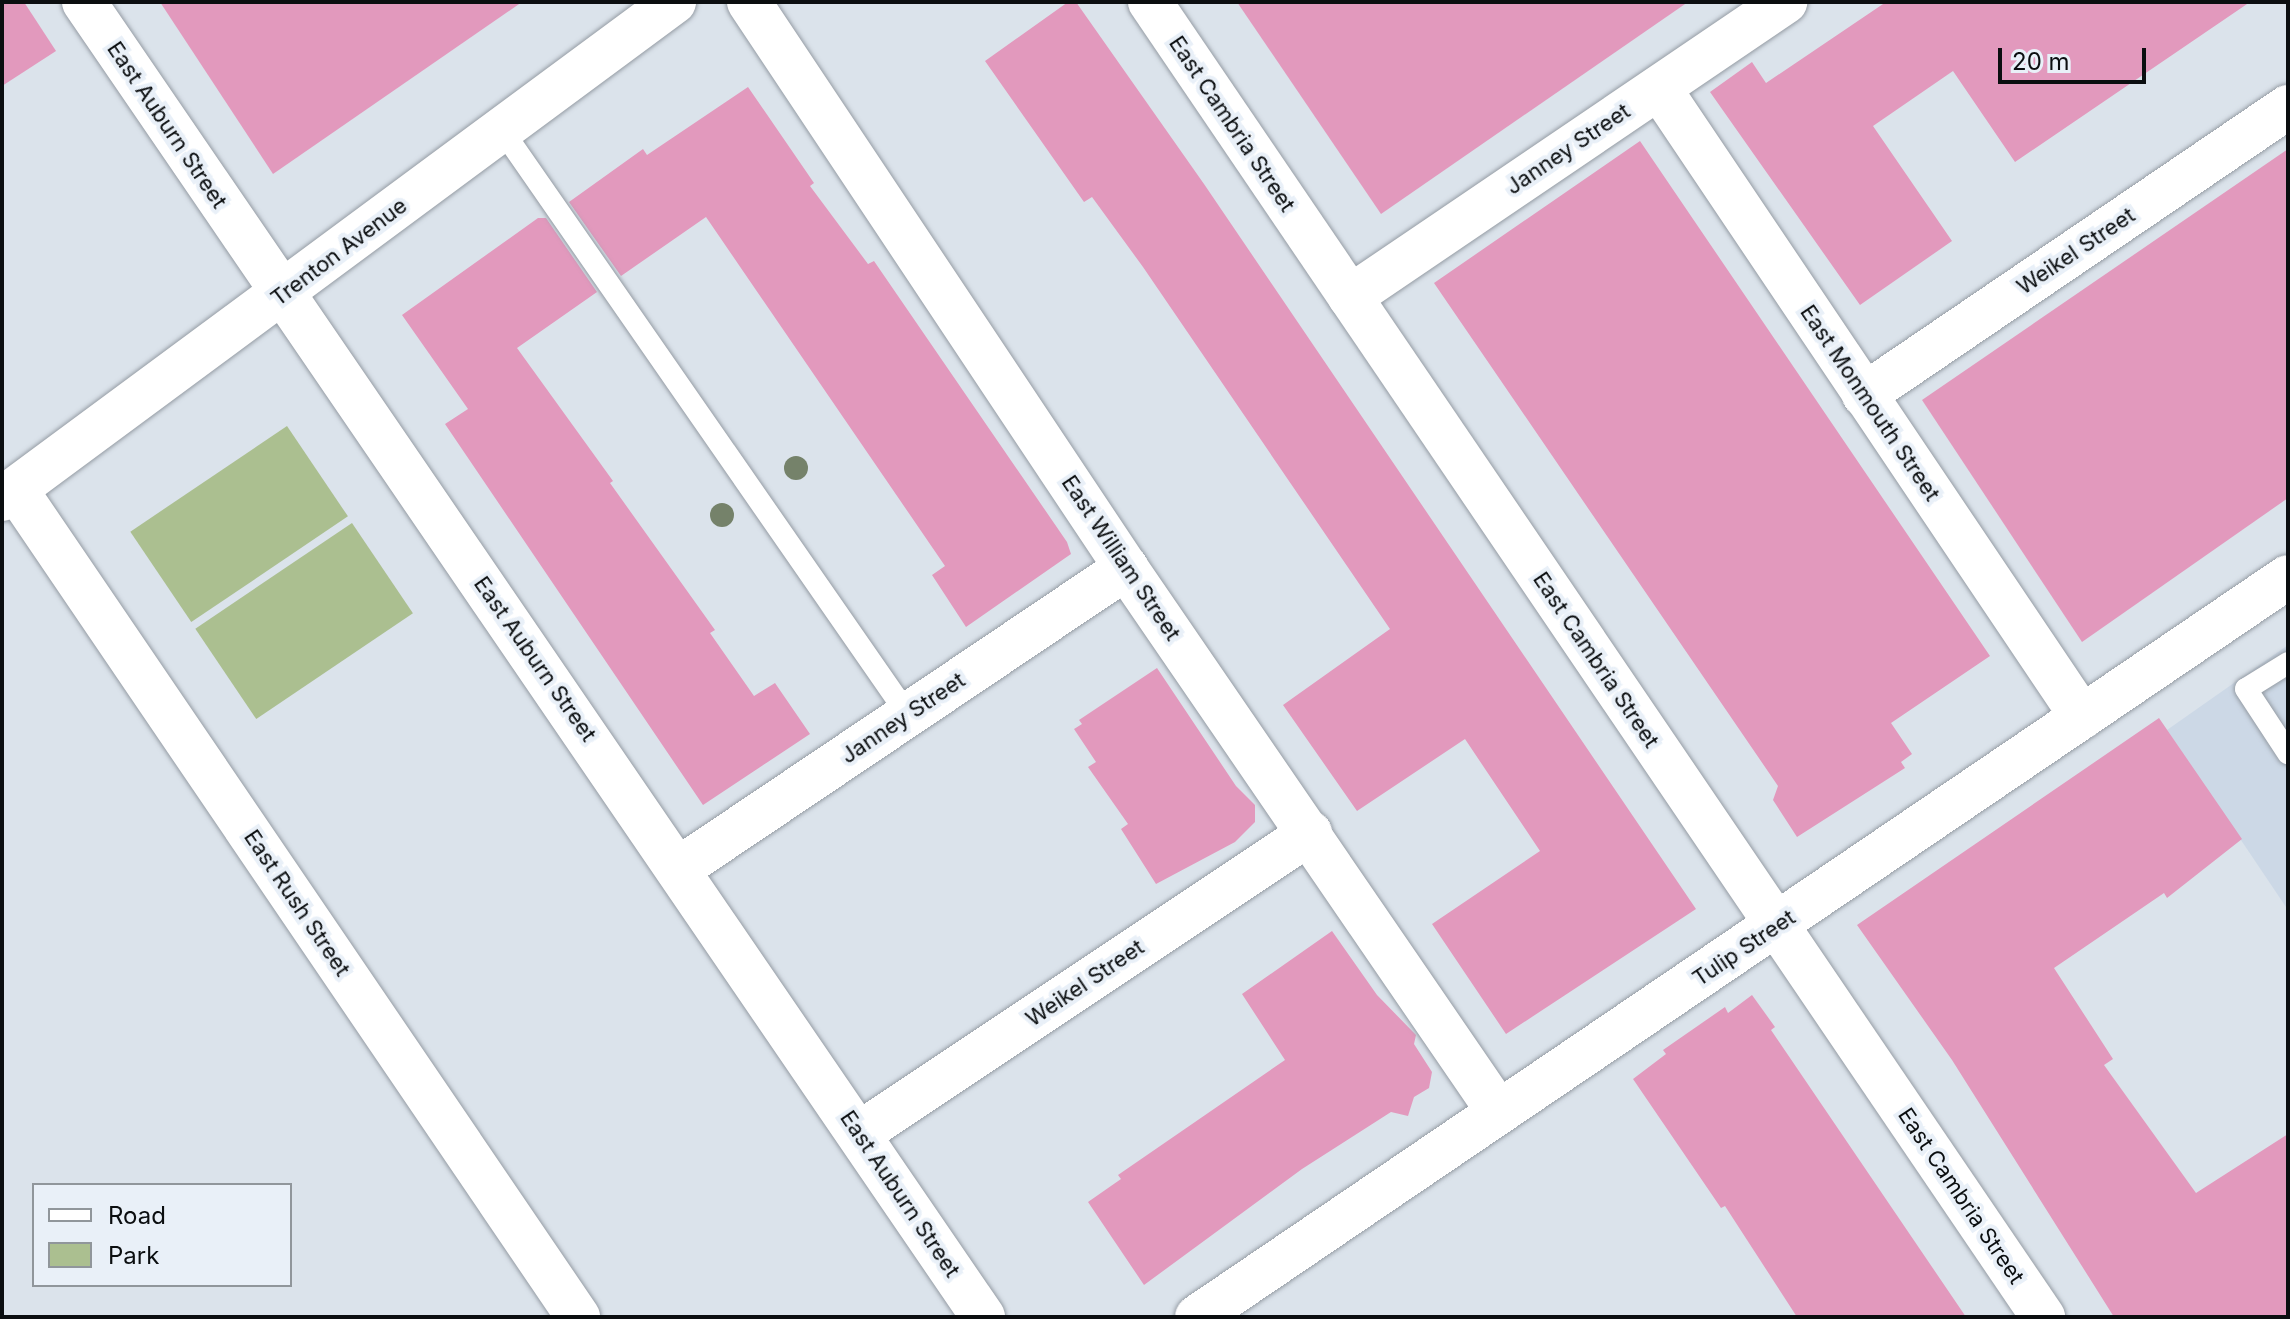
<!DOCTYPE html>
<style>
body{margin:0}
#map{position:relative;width:2290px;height:1319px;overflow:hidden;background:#dbe3eb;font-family:Inter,sans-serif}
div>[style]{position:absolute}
.built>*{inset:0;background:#ccd8e6}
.green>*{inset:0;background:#abbf90;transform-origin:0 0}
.building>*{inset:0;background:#e299bd}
.roads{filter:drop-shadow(0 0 2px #959ca4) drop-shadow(0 0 2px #959ca4)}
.lane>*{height:22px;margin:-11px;padding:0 11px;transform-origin:11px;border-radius:11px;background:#fff}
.street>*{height:44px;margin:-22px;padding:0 22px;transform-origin:22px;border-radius:22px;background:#fff}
.trees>*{width:24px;height:24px;margin:-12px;border-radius:50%;background:#75826a}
span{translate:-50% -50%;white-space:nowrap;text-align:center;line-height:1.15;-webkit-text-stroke:8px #e9f0f8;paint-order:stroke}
.street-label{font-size:22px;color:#0b0e10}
.frame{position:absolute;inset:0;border:4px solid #0b0e10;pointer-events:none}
.legend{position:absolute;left:32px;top:1183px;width:260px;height:104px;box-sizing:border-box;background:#e9f0f8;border:2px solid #90969b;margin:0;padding:10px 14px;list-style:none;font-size:24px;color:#0b0e10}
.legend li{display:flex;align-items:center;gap:16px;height:40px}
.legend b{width:40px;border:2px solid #90969b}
.scale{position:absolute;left:1998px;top:48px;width:148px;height:36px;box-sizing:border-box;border:4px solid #0b0e10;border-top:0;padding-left:10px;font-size:24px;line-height:28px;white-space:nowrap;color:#0b0e10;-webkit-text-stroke:6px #e9f0f8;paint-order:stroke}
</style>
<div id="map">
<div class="built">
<div style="clip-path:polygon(2288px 645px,2288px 910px,2167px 730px)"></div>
</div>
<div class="green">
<div style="left:287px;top:426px;width:109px;height:189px;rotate:56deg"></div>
<div style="left:352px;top:523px;width:109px;height:189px;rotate:56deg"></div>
</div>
<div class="building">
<div style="clip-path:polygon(2px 2px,24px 2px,56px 51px,2px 86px)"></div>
<div style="clip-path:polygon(160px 2px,522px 2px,273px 174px)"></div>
<div style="clip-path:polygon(1068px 2px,1076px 2px,1204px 184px,1696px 909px,1506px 1034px,1432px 924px,1540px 851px,1465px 739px,1357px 811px,1283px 705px,1390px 629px,1143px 267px,1092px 197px,1084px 202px,985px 61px)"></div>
<div style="clip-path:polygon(1237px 2px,1688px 2px,1381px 214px)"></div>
<div style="clip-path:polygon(1886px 2px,2250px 2px,2015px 162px,1953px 71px,1873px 126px,1952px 241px,1860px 305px,1710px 92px,1752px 62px,1766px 83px)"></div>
<div style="clip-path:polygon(748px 87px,814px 183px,810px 186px,868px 264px,874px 261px,1067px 542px,1071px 554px,966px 627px,932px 575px,945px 566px,706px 217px,621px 276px,569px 202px,643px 149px,647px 155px)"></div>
<div style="clip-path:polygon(1640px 141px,1990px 656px,1891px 723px,1912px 754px,1901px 762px,1905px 768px,1797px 837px,1773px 800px,1778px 786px,1434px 283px)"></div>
<div style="clip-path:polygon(2288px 149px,2288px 498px,2082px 642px,1922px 400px)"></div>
<div style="clip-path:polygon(538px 218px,546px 218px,597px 292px,517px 348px,613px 481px,610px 483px,715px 630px,710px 633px,754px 696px,775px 683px,810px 734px,703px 805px,445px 424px,468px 409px,402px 315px)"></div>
<div style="clip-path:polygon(1157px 668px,1236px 786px,1255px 805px,1255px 822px,1235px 842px,1156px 884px,1121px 829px,1128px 824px,1088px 767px,1096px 762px,1074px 729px,1082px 724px,1079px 720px)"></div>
<div style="clip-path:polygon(2159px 718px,2242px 839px,2167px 898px,2164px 893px,2054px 968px,2113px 1059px,2104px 1065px,2196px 1193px,2288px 1134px,2288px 1317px,2114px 1317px,1952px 1060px,1857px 925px)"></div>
<div style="clip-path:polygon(1332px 931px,1377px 995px,1416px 1035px,1414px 1044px,1432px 1072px,1429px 1088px,1414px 1097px,1408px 1116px,1391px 1112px,1302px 1169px,1144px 1285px,1088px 1202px,1121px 1179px,1118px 1175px,1285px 1060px,1242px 994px)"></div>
<div style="clip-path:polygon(1752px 995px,1775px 1027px,1771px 1030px,1966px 1317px,1797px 1317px,1725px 1206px,1721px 1208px,1633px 1079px,1666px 1054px,1663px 1050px,1725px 1007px,1728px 1013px)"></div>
</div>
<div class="roads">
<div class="lane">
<div style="left:502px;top:130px;width:712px;rotate:55.24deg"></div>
<div style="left:2288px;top:663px;width:49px;rotate:148.2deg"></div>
<div style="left:2246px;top:689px;width:77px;rotate:56.7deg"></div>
</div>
<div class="street">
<div style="left:84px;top:2px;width:1593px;rotate:55.64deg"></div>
<div style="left:749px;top:2px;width:680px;rotate:56.33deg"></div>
<div style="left:1126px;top:568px;width:658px;rotate:55.59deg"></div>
<div style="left:1150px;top:2px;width:1590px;rotate:55.82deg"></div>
<div style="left:1659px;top:88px;width:758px;rotate:56.08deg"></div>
<div style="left:1350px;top:297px;width:526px;rotate:-34.14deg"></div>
<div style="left:1864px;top:395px;width:513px;rotate:-34.19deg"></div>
<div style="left:16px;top:490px;width:1000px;rotate:55.8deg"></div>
<div style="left:2px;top:499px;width:836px;rotate:-36.49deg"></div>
<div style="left:680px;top:868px;width:538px;rotate:-33.93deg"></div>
<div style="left:860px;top:1133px;width:541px;rotate:-33.69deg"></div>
<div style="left:1197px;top:1317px;width:1318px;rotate:-34.15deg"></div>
</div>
</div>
<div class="trees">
<div style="left:796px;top:468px"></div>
<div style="left:722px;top:515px"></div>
</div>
<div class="street-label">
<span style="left:1232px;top:124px;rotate:56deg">East Cambria Street</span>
<span style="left:167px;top:125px;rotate:56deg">East Auburn Street</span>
<span style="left:1568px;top:149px;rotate:-34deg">Janney Street</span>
<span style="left:2076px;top:251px;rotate:-34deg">Weikel Street</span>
<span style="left:339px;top:252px;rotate:-37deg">Trenton Avenue</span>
<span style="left:1870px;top:403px;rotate:56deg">East Monmouth Street</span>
<span style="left:1121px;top:558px;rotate:56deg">East William Street</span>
<span style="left:535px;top:659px;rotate:55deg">East Auburn Street</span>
<span style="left:1596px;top:660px;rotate:56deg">East Cambria Street</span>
<span style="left:903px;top:718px;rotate:-34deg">Janney Street</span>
<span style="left:297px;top:903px;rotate:56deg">East Rush Street</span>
<span style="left:1744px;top:948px;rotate:-34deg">Tulip Street</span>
<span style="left:1085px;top:983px;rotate:-34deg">Weikel Street</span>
<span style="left:900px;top:1194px;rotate:56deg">East Auburn Street</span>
<span style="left:1961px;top:1196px;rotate:56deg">East Cambria Street</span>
</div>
<div class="frame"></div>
<ul class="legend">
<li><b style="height:10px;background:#fff"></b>Road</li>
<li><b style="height:22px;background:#abbf90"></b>Park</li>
</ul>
<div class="scale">20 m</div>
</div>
